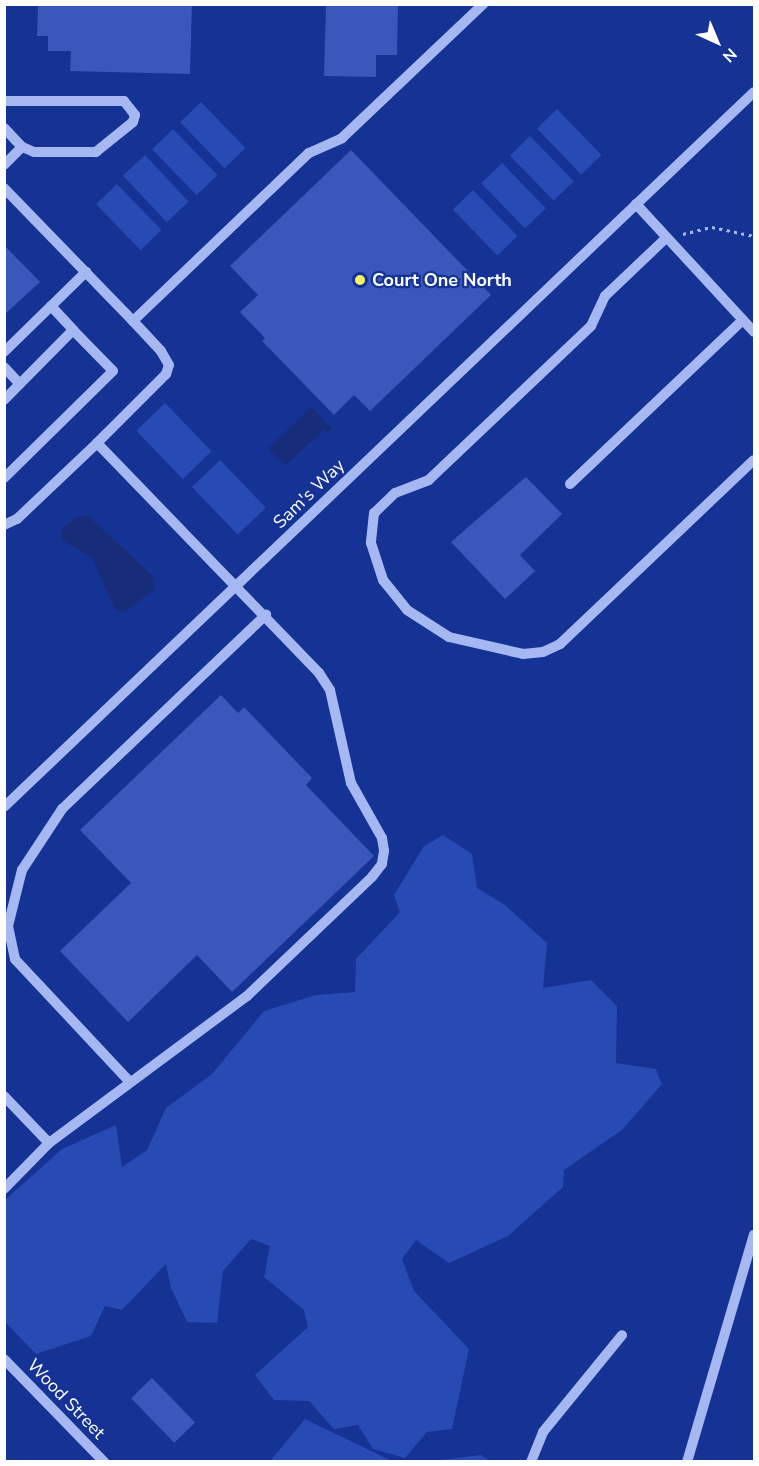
<!DOCTYPE html>
<style>
body{margin:0}
#map{position:relative;width:759px;height:1466px;overflow:hidden;background:#153295;font-family:"Nunito Sans",sans-serif}
div>[style]{position:absolute}
.green>*{inset:0;background:#284ab3;transform-origin:0 0}
.water>*{inset:0;background:#182d79}
.building>*{inset:0;background:#3a58bb;transform-origin:0 0}
.path>*{height:3px;margin-top:-1.5px;transform-origin:0;background:repeating-linear-gradient(90deg,#a6b8f1 0 3px,transparent 0 7.5px)}
.minor>*{height:10px;margin:-5px;padding:0 5px;transform-origin:5px;border-radius:5px;background:#a6b8f1}
.dots>*{width:16px;height:16px;translate:-50% -50%;box-sizing:border-box;border:3px solid #153295;border-radius:50%}
span{translate:-50% -50%;white-space:nowrap;text-align:center;line-height:1.15;-webkit-text-stroke:4.5px #153295;paint-order:stroke}
.poi-label{font-size:18px;color:#fff;font-weight:700}
.left{translate:0 -50%;text-align:left}
.street-label{font-size:18px;color:#fff}
.frame{position:absolute;inset:0;border:6px solid #fff;pointer-events:none}
.north{position:absolute;left:687px;top:12px;width:60px;height:60px;-webkit-text-stroke:4px #153295;paint-order:stroke;rotate:136deg;font-size:16px;font-weight:700;line-height:24px;text-align:center;color:#fff}
.north::after{content:'';display:block;margin:auto;width:21px;height:27px;background:#fff;clip-path:polygon(50% 0,100% 100%,50% 72%,0 100%)}
</style>
<div id="map">
<div class="green">
<div style="left:201px;top:102px;width:64px;height:29px;rotate:46deg"></div>
<div style="left:557px;top:109px;width:64px;height:28px;rotate:46deg"></div>
<div style="left:173px;top:129px;width:64px;height:29px;rotate:46deg"></div>
<div style="left:530px;top:136px;width:63px;height:28px;rotate:46deg"></div>
<div style="left:145px;top:155px;width:64px;height:30px;rotate:47deg"></div>
<div style="left:502px;top:163px;width:63px;height:29px;rotate:46deg"></div>
<div style="left:117px;top:184px;width:64px;height:29px;rotate:46deg"></div>
<div style="left:473px;top:190px;width:64px;height:28px;rotate:46deg"></div>
<div style="left:165px;top:403px;width:67px;height:40px;rotate:46deg"></div>
<div style="left:220px;top:460px;width:66px;height:39px;rotate:46deg"></div>
<div style="clip-path:polygon(443px 835px,472px 854px,477px 888px,505px 905px,547px 943px,543px 988px,591px 980px,617px 1006px,616px 1063px,656px 1069px,662px 1084px,622px 1130px,564px 1170px,563px 1187px,508px 1236px,449px 1263px,416px 1240px,402px 1259px,414px 1291px,469px 1349px,452px 1429px,427px 1432px,405px 1458px,373px 1449px,358px 1425px,334px 1429px,309px 1401px,274px 1400px,255px 1375px,308px 1327px,304px 1310px,264px 1277px,270px 1246px,251px 1239px,223px 1271px,217px 1323px,187px 1322px,171px 1288px,166px 1264px,122px 1310px,105px 1306px,91px 1336px,36px 1354px,5px 1322px,5px 1200px,62px 1149px,116px 1125px,122px 1167px,147px 1150px,166px 1108px,212px 1074px,264px 1011px,316px 995px,355px 992px,356px 959px,400px 912px,394px 895px,424px 846px)"></div>
<div style="clip-path:polygon(305px 1419px,392px 1461px,270px 1461px)"></div>
<div style="clip-path:polygon(481px 1455px,490px 1461px,432px 1461px)"></div>
</div>
<div class="water">
<div style="clip-path:polygon(312px 407px,332px 428px,328px 432px,325px 429px,285px 466px,268px 448px)"></div>
<div style="clip-path:polygon(87px 515px,152px 575px,155px 589px,124px 612px,115px 610px,93px 559px,62px 540px,62px 529px,76px 517px)"></div>
</div>
<div class="building">
<div style="clip-path:polygon(192px 4px,190px 74px,70px 71px,71px 51px,48px 51px,48px 36px,37px 36px,38px 5px)"></div>
<div style="clip-path:polygon(326px 4px,398px 4px,397px 55px,376px 55px,376px 77px,324px 76px)"></div>
<div style="clip-path:polygon(351px 150px,491px 295px,370px 411px,354px 395px,334px 415px,262px 341px,265px 338px,240px 312px,258px 295px,230px 266px)"></div>
<div style="clip-path:polygon(4px 245px,40px 282px,4px 315px)"></div>
<div style="clip-path:polygon(526px 477px,562px 514px,520px 555px,535px 571px,505px 599px,451px 542px)"></div>
<div style="clip-path:polygon(221px 695px,238px 713px,244px 707px,312px 778px,306px 785px,374px 856px,232px 992px,197px 955px,128px 1022px,60px 951px,131px 883px,80px 830px)"></div>
<div style="left:152px;top:1378px;width:62px;height:29px;rotate:46deg"></div>
</div>
<div class="path">
<div style="left:683px;top:234px;width:30px;rotate:-14deg"></div>
<div style="left:712px;top:227px;width:43px;rotate:12.1deg"></div>
</div>
<div class="minor">
<div style="left:4px;top:101px;width:120px"></div>
<div style="left:124px;top:101px;width:18px;rotate:52deg"></div>
<div style="left:135px;top:115px;width:7px;rotate:106deg"></div>
<div style="left:133px;top:122px;width:48px;rotate:141deg"></div>
<div style="left:96px;top:152px;width:62px;rotate:180deg"></div>
<div style="left:34px;top:152px;width:13px;rotate:-157deg"></div>
<div style="left:22px;top:147px;width:26px;rotate:-133deg"></div>
<div style="left:4px;top:165px;width:25px;rotate:-45deg"></div>
<div style="left:4px;top:188px;width:185px;rotate:45.9deg"></div>
<div style="left:636px;top:204px;width:174px;rotate:47.3deg"></div>
<div style="left:666px;top:238px;width:84px;rotate:136.4deg"></div>
<div style="left:605px;top:296px;width:33px;rotate:115deg"></div>
<div style="left:591px;top:326px;width:224px;rotate:136.5deg"></div>
<div style="left:429px;top:480px;width:36px;rotate:159deg"></div>
<div style="left:395px;top:493px;width:29px;rotate:136deg"></div>
<div style="left:374px;top:513px;width:30px;rotate:96deg"></div>
<div style="left:371px;top:543px;width:39px;rotate:72deg"></div>
<div style="left:383px;top:580px;width:38px;rotate:51deg"></div>
<div style="left:407px;top:610px;width:50px;rotate:32.7deg"></div>
<div style="left:449px;top:637px;width:76px;rotate:12.9deg"></div>
<div style="left:523px;top:654px;width:20px;rotate:-6deg"></div>
<div style="left:543px;top:652px;width:19px;rotate:-25deg"></div>
<div style="left:560px;top:644px;width:267px;rotate:-43.5deg"></div>
<div style="left:51px;top:306px;width:33px;rotate:47deg"></div>
<div style="left:4px;top:352px;width:115px;rotate:-44.3deg"></div>
<div style="left:4px;top:367px;width:23px;rotate:47deg"></div>
<div style="left:4px;top:400px;width:98px;rotate:-45.4deg"></div>
<div style="left:73px;top:330px;width:57px;rotate:45.7deg"></div>
<div style="left:113px;top:371px;width:153px;rotate:135.5deg"></div>
<div style="left:97px;top:443px;width:98px;rotate:-45deg"></div>
<div style="left:166px;top:374px;width:9px;rotate:-72deg"></div>
<div style="left:169px;top:365px;width:16px;rotate:-120deg"></div>
<div style="left:161px;top:351px;width:41px;rotate:-133deg"></div>
<div style="left:133px;top:321px;width:243px;rotate:-43.7deg"></div>
<div style="left:309px;top:153px;width:36px;rotate:-24deg"></div>
<div style="left:342px;top:138px;width:195px;rotate:-43.5deg"></div>
<div style="left:570px;top:484px;width:238px;rotate:-43.5deg"></div>
<div style="left:4px;top:525px;width:14px;rotate:-25deg"></div>
<div style="left:17px;top:519px;width:110px;rotate:-43.5deg"></div>
<div style="left:97px;top:443px;width:320px;rotate:46deg"></div>
<div style="left:319px;top:673px;width:20px;rotate:57deg"></div>
<div style="left:330px;top:690px;width:95px;rotate:77.3deg"></div>
<div style="left:351px;top:783px;width:63px;rotate:60.6deg"></div>
<div style="left:382px;top:838px;width:13px;rotate:81deg"></div>
<div style="left:384px;top:851px;width:13px;rotate:99deg"></div>
<div style="left:382px;top:864px;width:16px;rotate:128deg"></div>
<div style="left:372px;top:877px;width:173px;rotate:136.4deg"></div>
<div style="left:247px;top:996px;width:247px;rotate:143.4deg"></div>
<div style="left:4px;top:807px;width:1036px;rotate:-43.63deg"></div>
<div style="left:129px;top:1081px;width:167px;rotate:-133.1deg"></div>
<div style="left:15px;top:959px;width:34px;rotate:-102deg"></div>
<div style="left:8px;top:926px;width:58px;rotate:-76deg"></div>
<div style="left:22px;top:870px;width:73px;rotate:-56.7deg"></div>
<div style="left:62px;top:809px;width:282px;rotate:-43.6deg"></div>
<div style="left:4px;top:1096px;width:65px;rotate:46.2deg"></div>
<div style="left:49px;top:1143px;width:64px;rotate:134.4deg"></div>
<div style="left:4px;top:1359px;width:144px;rotate:45.8deg"></div>
<div style="left:531px;top:1462px;width:32px;rotate:-68deg"></div>
<div style="left:543px;top:1432px;width:125px;rotate:-50.8deg"></div>
<div style="left:687px;top:1462px;width:237px;rotate:-73.6deg"></div>
</div>
<div class="dots">
<div style="left:360px;top:280px;background:#fff366"></div>
</div>
<div class="poi-label">
<span class="left" style="left:372px;top:280px">Court One North</span>
</div>
<div class="street-label">
<span style="left:309px;top:494px;rotate:-44deg">Sam's Way</span>
<span style="left:66px;top:1399px;rotate:46deg">Wood Street</span>
</div>
<div class="frame"></div>
<div class="north">N</div>
</div>
